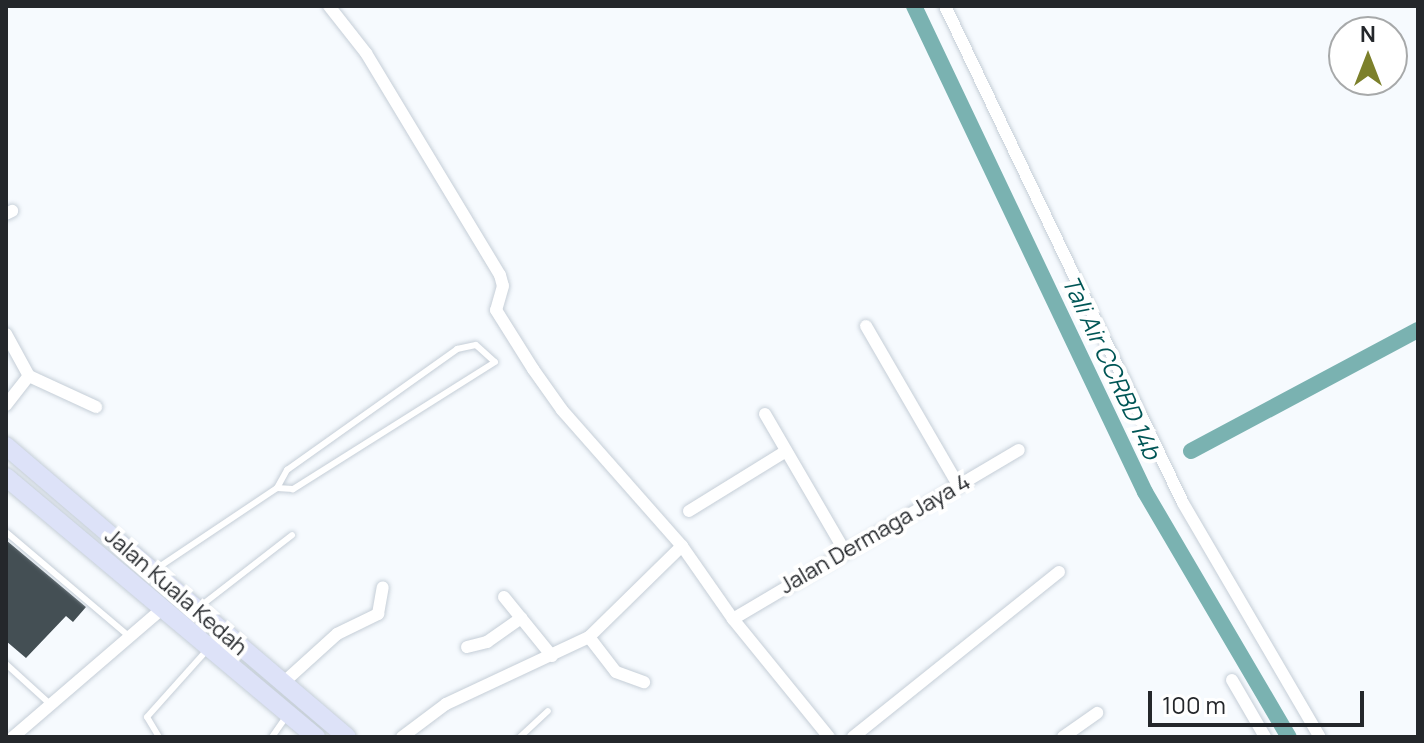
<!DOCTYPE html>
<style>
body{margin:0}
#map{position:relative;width:1424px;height:743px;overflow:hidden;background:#f6fafe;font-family:Manrope,sans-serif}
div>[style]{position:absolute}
.canal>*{height:16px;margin:-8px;padding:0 8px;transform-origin:8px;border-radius:8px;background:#7ab2b1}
.building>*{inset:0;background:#444f54}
.roads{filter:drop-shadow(0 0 2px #c5ced7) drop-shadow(0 0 2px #c5ced7)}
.lane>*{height:6px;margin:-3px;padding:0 3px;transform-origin:3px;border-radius:3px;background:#fff}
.street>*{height:12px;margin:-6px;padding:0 6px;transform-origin:6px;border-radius:6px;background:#fff}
.primary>*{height:18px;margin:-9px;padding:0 9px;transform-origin:9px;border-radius:9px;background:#dde2f8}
span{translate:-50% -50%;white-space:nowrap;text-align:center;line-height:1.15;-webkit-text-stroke:8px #fff;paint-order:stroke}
.street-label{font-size:22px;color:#24272b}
.water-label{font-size:24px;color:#005656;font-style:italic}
.frame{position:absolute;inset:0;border:8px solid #24272b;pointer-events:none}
.north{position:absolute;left:1328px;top:16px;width:80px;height:80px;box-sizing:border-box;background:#fff;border:2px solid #a7a9aa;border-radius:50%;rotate:0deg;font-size:22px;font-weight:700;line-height:32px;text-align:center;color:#24272b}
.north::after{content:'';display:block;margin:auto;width:28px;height:36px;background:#7c802b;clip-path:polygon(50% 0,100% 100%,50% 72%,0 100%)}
.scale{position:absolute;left:1148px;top:691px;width:216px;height:36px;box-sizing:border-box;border:4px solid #24272b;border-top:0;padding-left:10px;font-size:24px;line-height:28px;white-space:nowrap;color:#24272b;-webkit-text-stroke:6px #fff;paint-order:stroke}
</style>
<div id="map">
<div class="canal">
<div style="left:914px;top:6px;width:538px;rotate:64.58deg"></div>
<div style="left:1145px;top:492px;width:284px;rotate:59.6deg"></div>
<div style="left:1191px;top:451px;width:257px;rotate:-28.1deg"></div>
</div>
<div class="building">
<div style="clip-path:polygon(6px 540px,86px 607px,73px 622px,66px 616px,26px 658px,6px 641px)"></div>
</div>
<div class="roads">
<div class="lane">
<div style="left:6px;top:532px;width:162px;rotate:40.3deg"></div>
<div style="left:156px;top:569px;width:146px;rotate:-33.8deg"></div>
<div style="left:277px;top:488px;width:21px;rotate:-61deg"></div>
<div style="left:287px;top:470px;width:209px;rotate:-35.4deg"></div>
<div style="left:457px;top:349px;width:19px;rotate:-12deg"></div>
<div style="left:476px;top:345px;width:25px;rotate:42deg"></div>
<div style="left:495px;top:362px;width:239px;rotate:147.8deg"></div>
<div style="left:293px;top:489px;width:16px;rotate:-176deg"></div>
<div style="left:198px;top:608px;width:119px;rotate:-37.8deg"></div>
<div style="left:6px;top:664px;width:61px;rotate:42.3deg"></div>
<div style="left:159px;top:737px;width:23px;rotate:-121deg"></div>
<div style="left:147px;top:717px;width:90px;rotate:-48.2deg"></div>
<div style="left:272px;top:737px;width:24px;rotate:-55deg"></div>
<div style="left:520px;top:737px;width:38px;rotate:-43deg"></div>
</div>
<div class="street">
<div style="left:329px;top:6px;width:60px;rotate:51.8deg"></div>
<div style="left:366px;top:53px;width:259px;rotate:58.9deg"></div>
<div style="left:500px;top:275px;width:11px;rotate:75deg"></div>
<div style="left:503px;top:286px;width:25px;rotate:106deg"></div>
<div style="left:496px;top:310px;width:70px;rotate:57.9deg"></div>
<div style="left:533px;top:369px;width:50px;rotate:54.7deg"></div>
<div style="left:562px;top:410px;width:181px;rotate:48.6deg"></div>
<div style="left:682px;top:546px;width:89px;rotate:55.1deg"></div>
<div style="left:733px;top:619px;width:152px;rotate:50.9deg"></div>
<div style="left:945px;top:6px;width:551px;rotate:64.41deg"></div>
<div style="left:1183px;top:503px;width:271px;rotate:59.7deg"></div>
<div style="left:6px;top:214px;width:7px;rotate:-27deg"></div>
<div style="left:866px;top:326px;width:184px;rotate:59.9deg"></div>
<div style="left:6px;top:334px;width:48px;rotate:61.3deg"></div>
<div style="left:6px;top:405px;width:37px;rotate:-52deg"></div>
<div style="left:29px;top:376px;width:74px;rotate:24.8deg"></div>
<div style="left:765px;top:414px;width:157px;rotate:59.8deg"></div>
<div style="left:689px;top:511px;width:114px;rotate:-31.7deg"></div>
<div style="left:504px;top:597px;width:76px;rotate:50.9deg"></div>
<div style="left:733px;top:619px;width:332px;rotate:-30.6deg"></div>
<div style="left:589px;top:637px;width:44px;rotate:52.4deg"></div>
<div style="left:616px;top:672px;width:30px;rotate:20deg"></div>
<div style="left:467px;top:647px;width:21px;rotate:-14deg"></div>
<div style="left:487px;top:642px;width:42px;rotate:-35.2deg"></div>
<div style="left:1232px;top:680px;width:66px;rotate:59.9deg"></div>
<div style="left:283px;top:683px;width:73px;rotate:-42.2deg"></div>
<div style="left:337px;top:634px;width:46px;rotate:-26deg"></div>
<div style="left:378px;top:614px;width:27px;rotate:-80deg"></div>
<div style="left:13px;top:737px;width:196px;rotate:-40.7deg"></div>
<div style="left:402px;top:737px;width:55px;rotate:-36.9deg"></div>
<div style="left:446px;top:704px;width:158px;rotate:-25.1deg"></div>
<div style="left:589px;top:637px;width:130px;rotate:-44.4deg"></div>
<div style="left:853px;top:737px;width:264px;rotate:-38.7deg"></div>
<div style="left:1063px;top:737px;width:42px;rotate:-35.2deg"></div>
</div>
<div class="primary">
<div style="left:6px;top:446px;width:448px;rotate:40.5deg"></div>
<div style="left:6px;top:477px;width:405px;rotate:40deg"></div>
</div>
</div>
<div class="street-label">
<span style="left:875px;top:534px;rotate:-30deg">Jalan Dermaga Jaya 4</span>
<span style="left:176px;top:592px;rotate:41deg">Jalan Kuala Kedah</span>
</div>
<div class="water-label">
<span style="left:1112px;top:367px;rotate:65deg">Tali Air CCRBD 14b</span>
</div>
<div class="frame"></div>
<div class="north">N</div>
<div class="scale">100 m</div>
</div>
